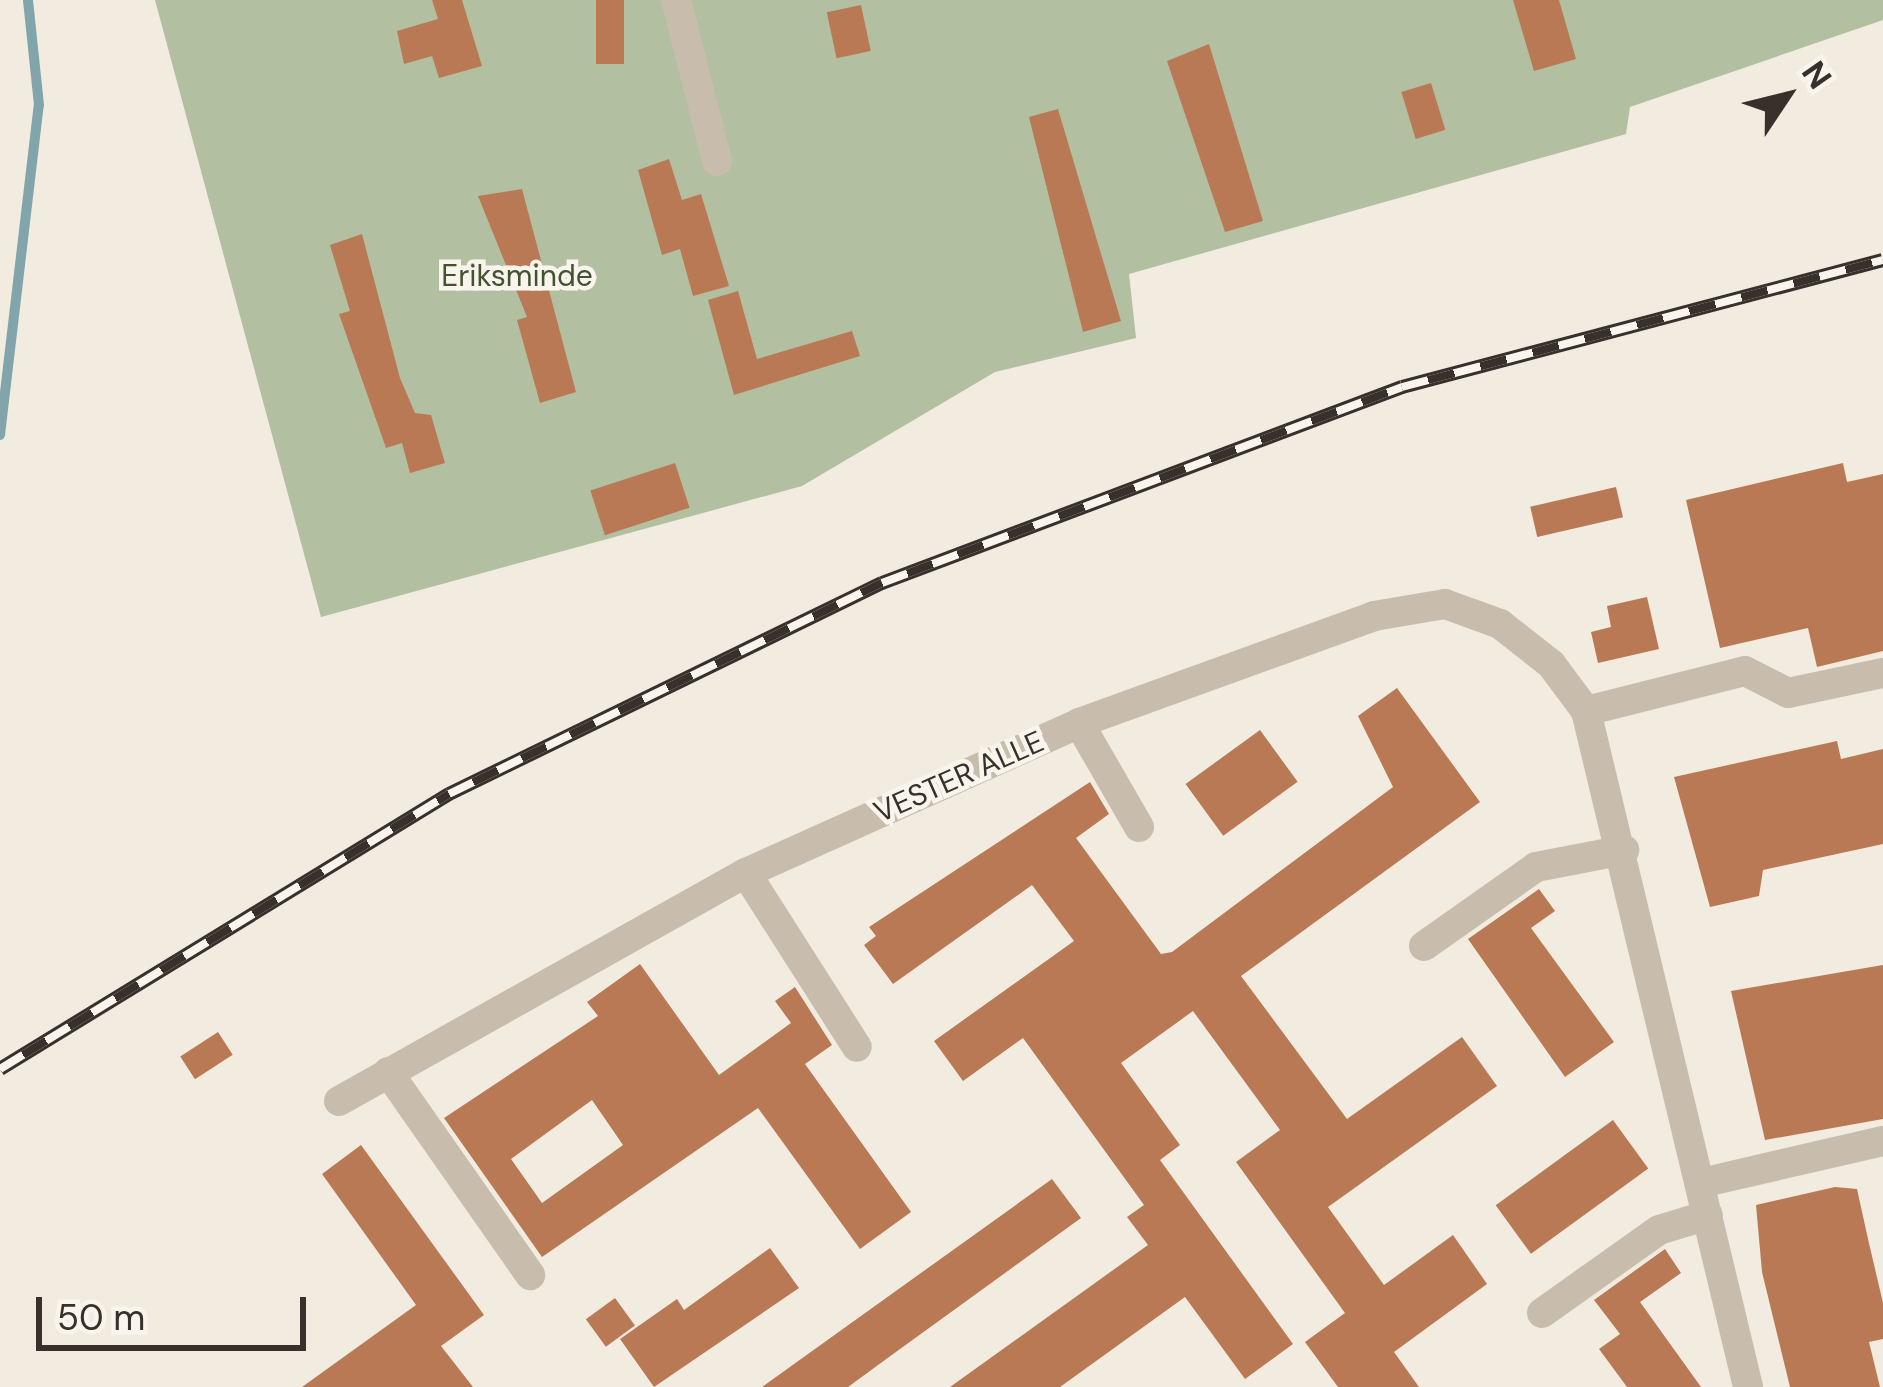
<!DOCTYPE html>
<style>
body{margin:0}
#map{position:relative;width:1883px;height:1387px;overflow:hidden;background:#f1ebe0;font-family:"DM Sans",sans-serif}
div>[style]{position:absolute}
.green>*{inset:0;background:#b2bfa1}
.stream>*{height:10px;margin:-5px;padding:0 5px;transform-origin:5px;border-radius:5px;background:#82a5ab}
.building>*{inset:0;background:#ba7955;transform-origin:0 0}
.minor>*{height:30px;margin:-15px;padding:0 15px;transform-origin:15px;border-radius:15px;background:#c8bdad}
.rail>*{height:14px;margin-top:-7px;transform-origin:0;background:repeating-linear-gradient(90deg,#f9f5ec 0 27px,#37302b 0 54px);box-sizing:border-box;border-block:3px solid #37302b}
span{translate:-50% -50%;white-space:nowrap;text-align:center;line-height:1.15;-webkit-text-stroke:9px #f9f5ec;paint-order:stroke}
.park-label{font-size:30px;color:#435331}
.street-label{font-size:30px;color:#37302b}
.north{position:absolute;left:1727px;top:36px;width:120px;height:120px;-webkit-text-stroke:9px #f9f5ec;paint-order:stroke;rotate:55deg;font-size:33px;font-weight:700;line-height:48px;text-align:center;color:#37302b}
.north::after{content:'';display:block;margin:auto;width:42px;height:54px;background:#37302b;clip-path:polygon(50% 0,100% 100%,50% 72%,0 100%)}
.scale{position:absolute;left:36px;top:1297px;width:270px;height:54px;box-sizing:border-box;border:6px solid #37302b;border-top:0;padding-left:15px;font-size:36px;line-height:42px;white-space:nowrap;color:#37302b;-webkit-text-stroke:9px #f9f5ec;paint-order:stroke}
</style>
<div id="map">
<div class="green">
<div style="clip-path:polygon(155px 0,1883px 0,1883px 20px,1630px 107px,1626px 134px,1129px 274px,1136px 338px,995px 372px,802px 486px,321px 617px)"></div>
</div>
<div class="stream">
<div style="left:0;top:435px;width:332px;rotate:-83.3deg"></div>
<div style="left:39px;top:105px;width:106px;rotate:-96deg"></div>
</div>
<div class="building">
<div style="clip-path:polygon(432px 0,462px 0,482px 66px,439px 78px,432px 56px,404px 64px,397px 31px,438px 19px)"></div>
<div style="left:596px;top:0;width:28px;height:64px"></div>
<div style="clip-path:polygon(1513px 0,1559px 0,1576px 59px,1534px 71px)"></div>
<div style="left:861px;top:5px;width:47px;height:35px;rotate:78deg"></div>
<div style="clip-path:polygon(1209px 44px,1263px 221px,1225px 232px,1167px 61px)"></div>
<div style="left:1431px;top:83px;width:49px;height:31px;rotate:73deg"></div>
<div style="clip-path:polygon(1058px 109px,1121px 321px,1083px 332px,1029px 117px)"></div>
<div style="clip-path:polygon(669px 159px,682px 200px,701px 194px,729px 286px,693px 296px,680px 249px,662px 255px,638px 170px)"></div>
<div style="clip-path:polygon(522px 189px,576px 392px,540px 403px,517px 320px,527px 317px,478px 196px)"></div>
<div style="clip-path:polygon(362px 234px,400px 378px,415px 413px,431px 415px,445px 463px,410px 473px,402px 443px,386px 448px,339px 314px,350px 311px,330px 245px)"></div>
<div style="clip-path:polygon(738px 291px,757px 359px,852px 331px,860px 356px,734px 395px,708px 300px)"></div>
<div style="left:675px;top:463px;width:47px;height:89px;rotate:72deg"></div>
<div style="clip-path:polygon(1843px 463px,1847px 482px,1883px 474px,1883px 651px,1817px 667px,1808px 628px,1720px 648px,1686px 500px)"></div>
<div style="left:1616px;top:487px;width:31px;height:88px;rotate:77deg"></div>
<div style="clip-path:polygon(1647px 597px,1659px 649px,1598px 663px,1591px 632px,1611px 627px,1607px 606px)"></div>
<div style="clip-path:polygon(1397px 688px,1480px 802px,1241px 976px,1347px 1119px,1462px 1037px,1497px 1086px,1328px 1207px,1384px 1285px,1453px 1235px,1487px 1284px,1394px 1352px,1419px 1387px,1338px 1387px,1305px 1342px,1345px 1313px,1236px 1162px,1280px 1130px,1193px 1011px,1121px 1063px,1180px 1145px,1160px 1160px,1293px 1344px,1245px 1379px,1185px 1297px,1060px 1387px,950px 1387px,1148px 1245px,1127px 1217px,1144px 1205px,1023px 1038px,963px 1081px,934px 1041px,1074px 941px,1032px 885px,893px 984px,864px 945px,876px 936px,869px 927px,1090px 782px,1109px 814px,1076px 838px,1161px 954px,1172px 952px,1393px 787px,1358px 716px)"></div>
<div style="left:1260px;top:730px;width:64px;height:92px;rotate:54deg"></div>
<div style="clip-path:polygon(1837px 741px,1841px 759px,1883px 749px,1883px 844px,1763px 870px,1759px 896px,1710px 907px,1674px 777px)"></div>
<div style="clip-path:polygon(1539px 889px,1555px 911px,1531px 928px,1614px 1042px,1565px 1077px,1468px 939px)"></div>
<div style="clip-path:polygon(evenodd,640px 964px,719px 1075px,791px 1023px,775px 1001px,795px 987px,832px 1045px,805px 1064px,911px 1212px,860px 1249px,758px 1108px,542px 1257px,444px 1118px,598px 1016px,587px 1002px,640px 964px,592px 1100px,623px 1145px,542px 1203px,511px 1159px,592px 1100px)"></div>
<div style="clip-path:polygon(1883px 965px,1883px 1119px,1765px 1140px,1731px 991px)"></div>
<div style="left:218px;top:1032px;width:27px;height:45px;rotate:57deg"></div>
<div style="left:1613px;top:1120px;width:60px;height:145px;rotate:54deg"></div>
<div style="clip-path:polygon(361px 1145px,484px 1315px,441px 1346px,473px 1387px,302px 1387px,416px 1305px,322px 1174px)"></div>
<div style="clip-path:polygon(1052px 1179px,1081px 1218px,889px 1357px,848px 1387px,762px 1387px)"></div>
<div style="clip-path:polygon(1835px 1187px,1857px 1189px,1868px 1239px,1883px 1303px,1883px 1339px,1869px 1342px,1880px 1387px,1790px 1387px,1762px 1272px,1756px 1205px)"></div>
<div style="clip-path:polygon(770px 1248px,799px 1288px,654px 1387px,620px 1339px,677px 1299px,684px 1310px)"></div>
<div style="clip-path:polygon(1665px 1249px,1681px 1273px,1640px 1302px,1701px 1387px,1627px 1387px,1599px 1349px,1620px 1334px,1594px 1300px)"></div>
<div style="left:615px;top:1298px;width:34px;height:36px;rotate:54deg"></div>
</div>
<div class="minor">
<div style="left:676px;top:0;width:166px;rotate:75.7deg"></div>
<div style="left:1586px;top:711px;width:164px;rotate:-14.1deg"></div>
<div style="left:1745px;top:671px;width:48px;rotate:27.1deg"></div>
<div style="left:1788px;top:693px;width:97px;rotate:-11.9deg"></div>
<div style="left:1079px;top:723px;width:120px;rotate:60deg"></div>
<div style="left:746px;top:873px;width:206px;rotate:57.5deg"></div>
<div style="left:1424px;top:946px;width:137px;rotate:-35.2deg"></div>
<div style="left:1536px;top:867px;width:90px;rotate:-10.9deg"></div>
<div style="left:388px;top:1072px;width:248px;rotate:55deg"></div>
<div style="left:339px;top:1101px;width:467px;rotate:-29.3deg"></div>
<div style="left:746px;top:873px;width:365px;rotate:-24.2deg"></div>
<div style="left:1079px;top:723px;width:314px;rotate:-19.9deg"></div>
<div style="left:1374px;top:616px;width:72px;rotate:-9.6deg"></div>
<div style="left:1445px;top:604px;width:59px;rotate:20deg"></div>
<div style="left:1500px;top:624px;width:65px;rotate:38.1deg"></div>
<div style="left:1551px;top:664px;width:59px;rotate:53.3deg"></div>
<div style="left:1586px;top:711px;width:695px;rotate:76.52deg"></div>
<div style="left:1701px;top:1183px;width:187px;rotate:-13deg"></div>
<div style="left:1542px;top:1313px;width:143px;rotate:-35.4deg"></div>
<div style="left:1659px;top:1230px;width:51px;rotate:-17deg"></div>
</div>
<div class="rail">
<div style="left:0;top:1069px;width:527px;rotate:-31.49deg"></div>
<div style="left:449px;top:794px;width:482px;rotate:-26deg"></div>
<div style="left:882px;top:583px;width:556px;rotate:-20.65deg"></div>
<div style="left:1402px;top:387px;width:497px;rotate:-14.8deg"></div>
</div>
<div class="park-label">
<span style="left:517px;top:276px">Eriksminde</span>
</div>
<div class="street-label">
<span style="left:959px;top:777px;rotate:-24deg">VESTER ALLE</span>
</div>
<div class="north">N</div>
<div class="scale">50 m</div>
</div>
